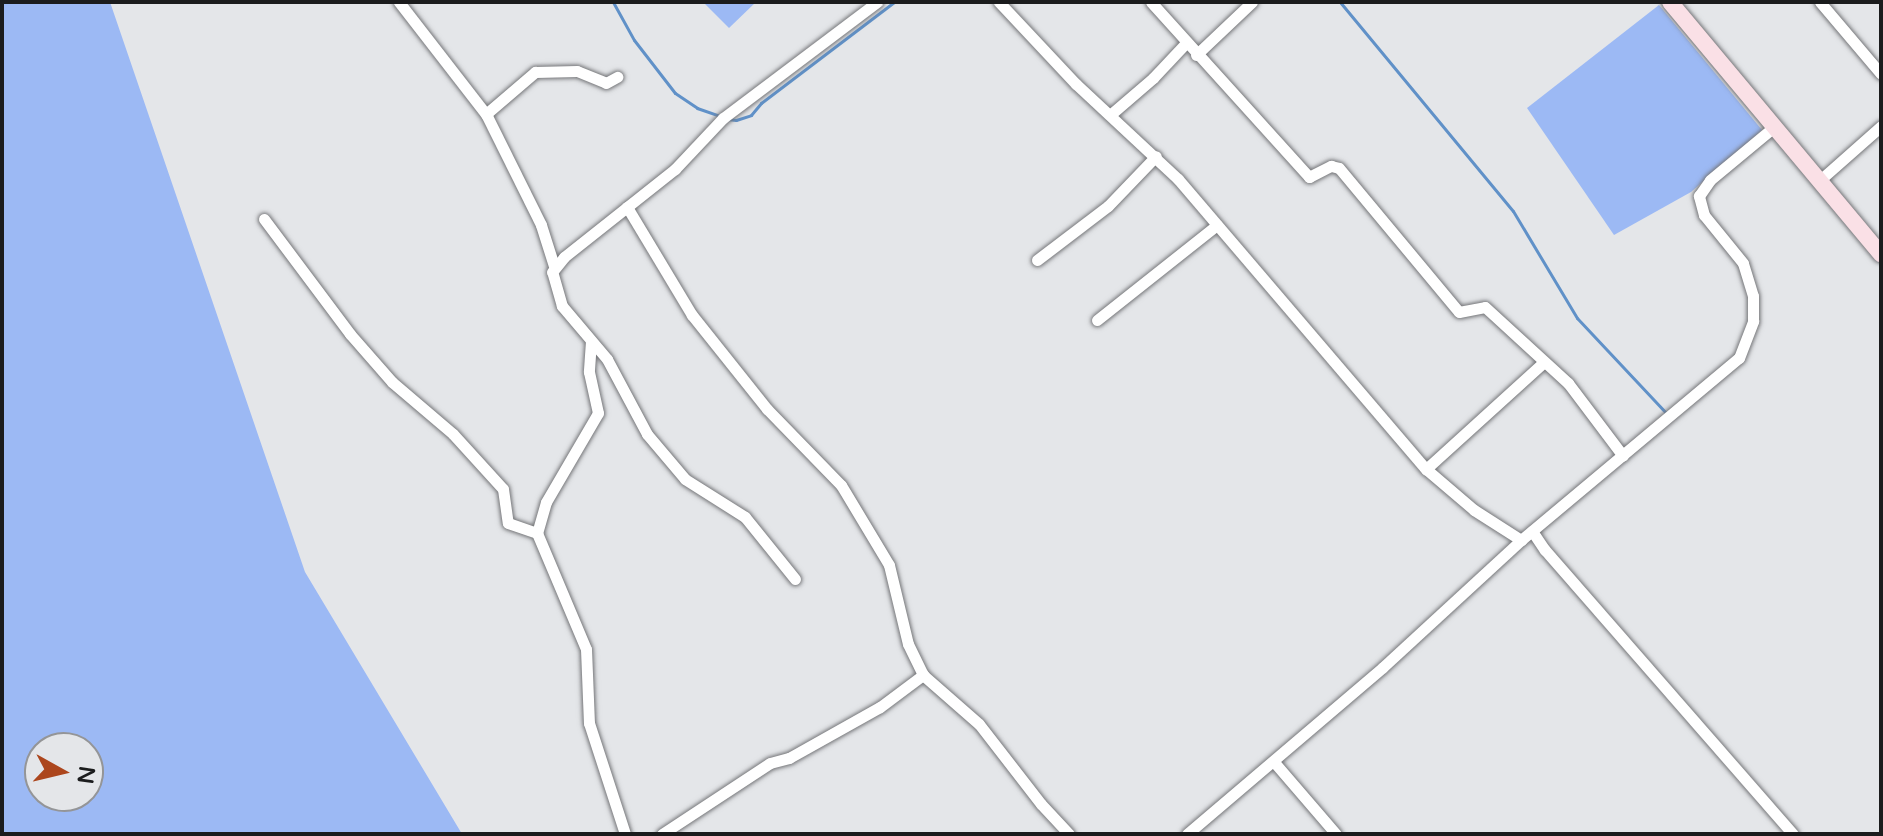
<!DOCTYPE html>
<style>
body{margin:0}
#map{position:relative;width:1883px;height:836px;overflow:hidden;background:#e4e6e9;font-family:"Varela Round",sans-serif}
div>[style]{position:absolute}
.green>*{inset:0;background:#9cb9f4}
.stream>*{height:3px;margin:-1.5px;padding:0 1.5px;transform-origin:1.5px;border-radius:1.5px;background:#6091c8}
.roads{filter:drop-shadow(0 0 2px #757679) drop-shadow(0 0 2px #757679)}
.street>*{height:11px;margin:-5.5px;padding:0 5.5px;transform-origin:5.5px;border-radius:5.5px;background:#fff}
.secondary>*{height:16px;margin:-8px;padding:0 8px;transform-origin:8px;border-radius:8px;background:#fae0e6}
span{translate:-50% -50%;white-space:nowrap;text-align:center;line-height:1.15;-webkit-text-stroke:6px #e4e6e9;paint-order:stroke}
.frame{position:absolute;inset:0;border:4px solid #1b1c1d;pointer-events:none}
.north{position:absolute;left:24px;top:732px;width:80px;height:80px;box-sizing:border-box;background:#e4e6e9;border:2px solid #949597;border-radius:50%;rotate:98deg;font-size:22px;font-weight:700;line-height:32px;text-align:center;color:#1b1c1d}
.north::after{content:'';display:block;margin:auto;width:28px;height:36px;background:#ac461d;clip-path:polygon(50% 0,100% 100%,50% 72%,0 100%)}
</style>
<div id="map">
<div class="green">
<div style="clip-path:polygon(evenodd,2px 2px,110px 2px,305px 572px,462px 834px,2px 834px,2px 2px,40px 748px,88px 748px,88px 796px,40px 796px,40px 748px)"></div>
<div style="clip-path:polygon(703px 2px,756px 2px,729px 28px)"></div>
<div style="clip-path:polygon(1659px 5px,1762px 130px,1691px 192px,1614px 235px,1527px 108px)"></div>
</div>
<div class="stream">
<div style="left:613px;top:2px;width:43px;rotate:61.1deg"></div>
<div style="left:634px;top:40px;width:67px;rotate:52.3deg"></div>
<div style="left:675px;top:93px;width:27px;rotate:34deg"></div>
<div style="left:697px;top:108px;width:24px;rotate:19deg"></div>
<div style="left:1340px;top:2px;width:271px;rotate:50.4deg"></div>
<div style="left:1513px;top:211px;width:125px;rotate:59.1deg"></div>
<div style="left:1577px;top:318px;width:133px;rotate:46.8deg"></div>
<div style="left:727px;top:119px;width:9px;rotate:6deg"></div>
<div style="left:736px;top:120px;width:16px;rotate:-18deg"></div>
<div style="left:751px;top:115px;width:16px;rotate:-50deg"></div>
<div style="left:761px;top:103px;width:167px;rotate:-37.2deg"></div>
</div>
<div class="roads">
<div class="street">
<div style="left:399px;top:2px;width:142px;rotate:52.2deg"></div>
<div style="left:486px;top:114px;width:124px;rotate:63.6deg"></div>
<div style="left:541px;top:225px;width:43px;rotate:72.4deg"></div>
<div style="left:999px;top:2px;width:112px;rotate:46.8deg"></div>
<div style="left:1076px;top:84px;width:139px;rotate:43deg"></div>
<div style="left:1178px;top:179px;width:382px;rotate:49.5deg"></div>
<div style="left:1426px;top:469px;width:63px;rotate:40.5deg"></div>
<div style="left:1474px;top:510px;width:56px;rotate:32.6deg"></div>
<div style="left:1521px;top:540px;width:284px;rotate:-39.9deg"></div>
<div style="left:1739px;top:358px;width:40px;rotate:-69deg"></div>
<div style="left:1753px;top:321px;width:25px;rotate:-90deg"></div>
<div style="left:1753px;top:296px;width:34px;rotate:-107deg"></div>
<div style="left:1743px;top:263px;width:62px;rotate:-129.1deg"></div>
<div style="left:1704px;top:215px;width:20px;rotate:-105deg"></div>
<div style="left:1699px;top:196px;width:19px;rotate:-55deg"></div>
<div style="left:1710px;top:180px;width:85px;rotate:-39.7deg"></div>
<div style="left:1151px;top:2px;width:236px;rotate:47.9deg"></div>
<div style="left:1309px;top:177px;width:25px;rotate:-27deg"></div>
<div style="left:1331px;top:166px;width:8px;rotate:14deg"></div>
<div style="left:1339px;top:168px;width:187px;rotate:50.2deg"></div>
<div style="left:1459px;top:312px;width:26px;rotate:-11deg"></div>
<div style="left:1485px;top:307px;width:113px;rotate:42.5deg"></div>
<div style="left:1568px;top:383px;width:91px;rotate:53deg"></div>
<div style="left:1820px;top:2px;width:94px;rotate:49.7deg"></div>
<div style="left:1196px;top:55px;width:77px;rotate:-43.4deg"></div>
<div style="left:486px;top:114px;width:65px;rotate:-40.6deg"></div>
<div style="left:535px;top:72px;width:42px;rotate:-1.4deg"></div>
<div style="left:577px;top:71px;width:31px;rotate:22deg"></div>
<div style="left:606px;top:83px;width:13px;rotate:-29deg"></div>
<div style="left:1110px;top:115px;width:57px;rotate:-40.7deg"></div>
<div style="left:1153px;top:78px;width:48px;rotate:-46.7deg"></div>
<div style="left:1820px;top:180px;width:81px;rotate:-41.5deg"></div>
<div style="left:627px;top:207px;width:126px;rotate:59deg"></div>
<div style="left:692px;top:315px;width:120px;rotate:51.4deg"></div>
<div style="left:767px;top:409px;width:106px;rotate:45.8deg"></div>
<div style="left:841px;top:485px;width:93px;rotate:59deg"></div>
<div style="left:889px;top:565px;width:81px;rotate:76.5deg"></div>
<div style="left:908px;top:644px;width:34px;rotate:64deg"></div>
<div style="left:923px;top:675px;width:74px;rotate:41.2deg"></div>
<div style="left:979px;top:724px;width:101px;rotate:52.2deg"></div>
<div style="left:1041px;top:804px;width:41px;rotate:47deg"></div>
<div style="left:264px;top:219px;width:144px;rotate:53.2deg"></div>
<div style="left:350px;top:334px;width:64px;rotate:48.8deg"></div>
<div style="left:392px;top:382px;width:80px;rotate:40.4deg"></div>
<div style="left:453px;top:434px;width:74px;rotate:47.7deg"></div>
<div style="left:503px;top:489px;width:34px;rotate:82deg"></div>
<div style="left:508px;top:523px;width:31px;rotate:19deg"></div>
<div style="left:1037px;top:260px;width:89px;rotate:-37.3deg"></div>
<div style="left:1108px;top:206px;width:69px;rotate:-46.2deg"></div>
<div style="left:1097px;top:320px;width:153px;rotate:-38.4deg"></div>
<div style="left:591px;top:341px;width:31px;rotate:94deg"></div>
<div style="left:589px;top:372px;width:42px;rotate:77.6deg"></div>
<div style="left:598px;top:413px;width:103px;rotate:120.3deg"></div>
<div style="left:546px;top:502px;width:32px;rotate:106deg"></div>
<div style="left:537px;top:533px;width:126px;rotate:67.1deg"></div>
<div style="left:586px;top:649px;width:74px;rotate:87.7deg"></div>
<div style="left:589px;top:723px;width:117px;rotate:72deg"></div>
<div style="left:1426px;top:469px;width:159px;rotate:-42.2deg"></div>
<div style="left:1532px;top:531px;width:23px;rotate:56deg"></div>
<div style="left:1545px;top:550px;width:377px;rotate:48.9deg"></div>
<div style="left:795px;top:579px;width:80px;rotate:-128.9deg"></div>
<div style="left:745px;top:517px;width:71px;rotate:-147.7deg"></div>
<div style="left:685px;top:479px;width:59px;rotate:-130.2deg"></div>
<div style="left:647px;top:434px;width:85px;rotate:-118.1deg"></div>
<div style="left:607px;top:359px;width:70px;rotate:-130.3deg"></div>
<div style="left:562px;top:306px;width:35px;rotate:-106deg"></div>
<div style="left:552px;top:272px;width:19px;rotate:-51deg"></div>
<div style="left:564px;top:257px;width:142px;rotate:-38.4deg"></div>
<div style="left:675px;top:169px;width:70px;rotate:-46.7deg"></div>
<div style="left:723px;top:118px;width:193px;rotate:-37deg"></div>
<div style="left:1274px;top:762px;width:95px;rotate:49.3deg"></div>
<div style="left:662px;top:834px;width:129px;rotate:-33.3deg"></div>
<div style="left:770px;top:763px;width:20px;rotate:-15deg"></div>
<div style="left:789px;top:758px;width:104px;rotate:-29.3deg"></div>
<div style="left:880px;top:707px;width:54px;rotate:-36.7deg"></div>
<div style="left:1187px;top:834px;width:257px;rotate:-40.4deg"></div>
<div style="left:1383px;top:667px;width:188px;rotate:-42.6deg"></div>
</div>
<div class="secondary">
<div style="left:1670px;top:2px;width:329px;rotate:50.1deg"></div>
</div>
</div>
<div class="frame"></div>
<div class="north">N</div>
</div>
